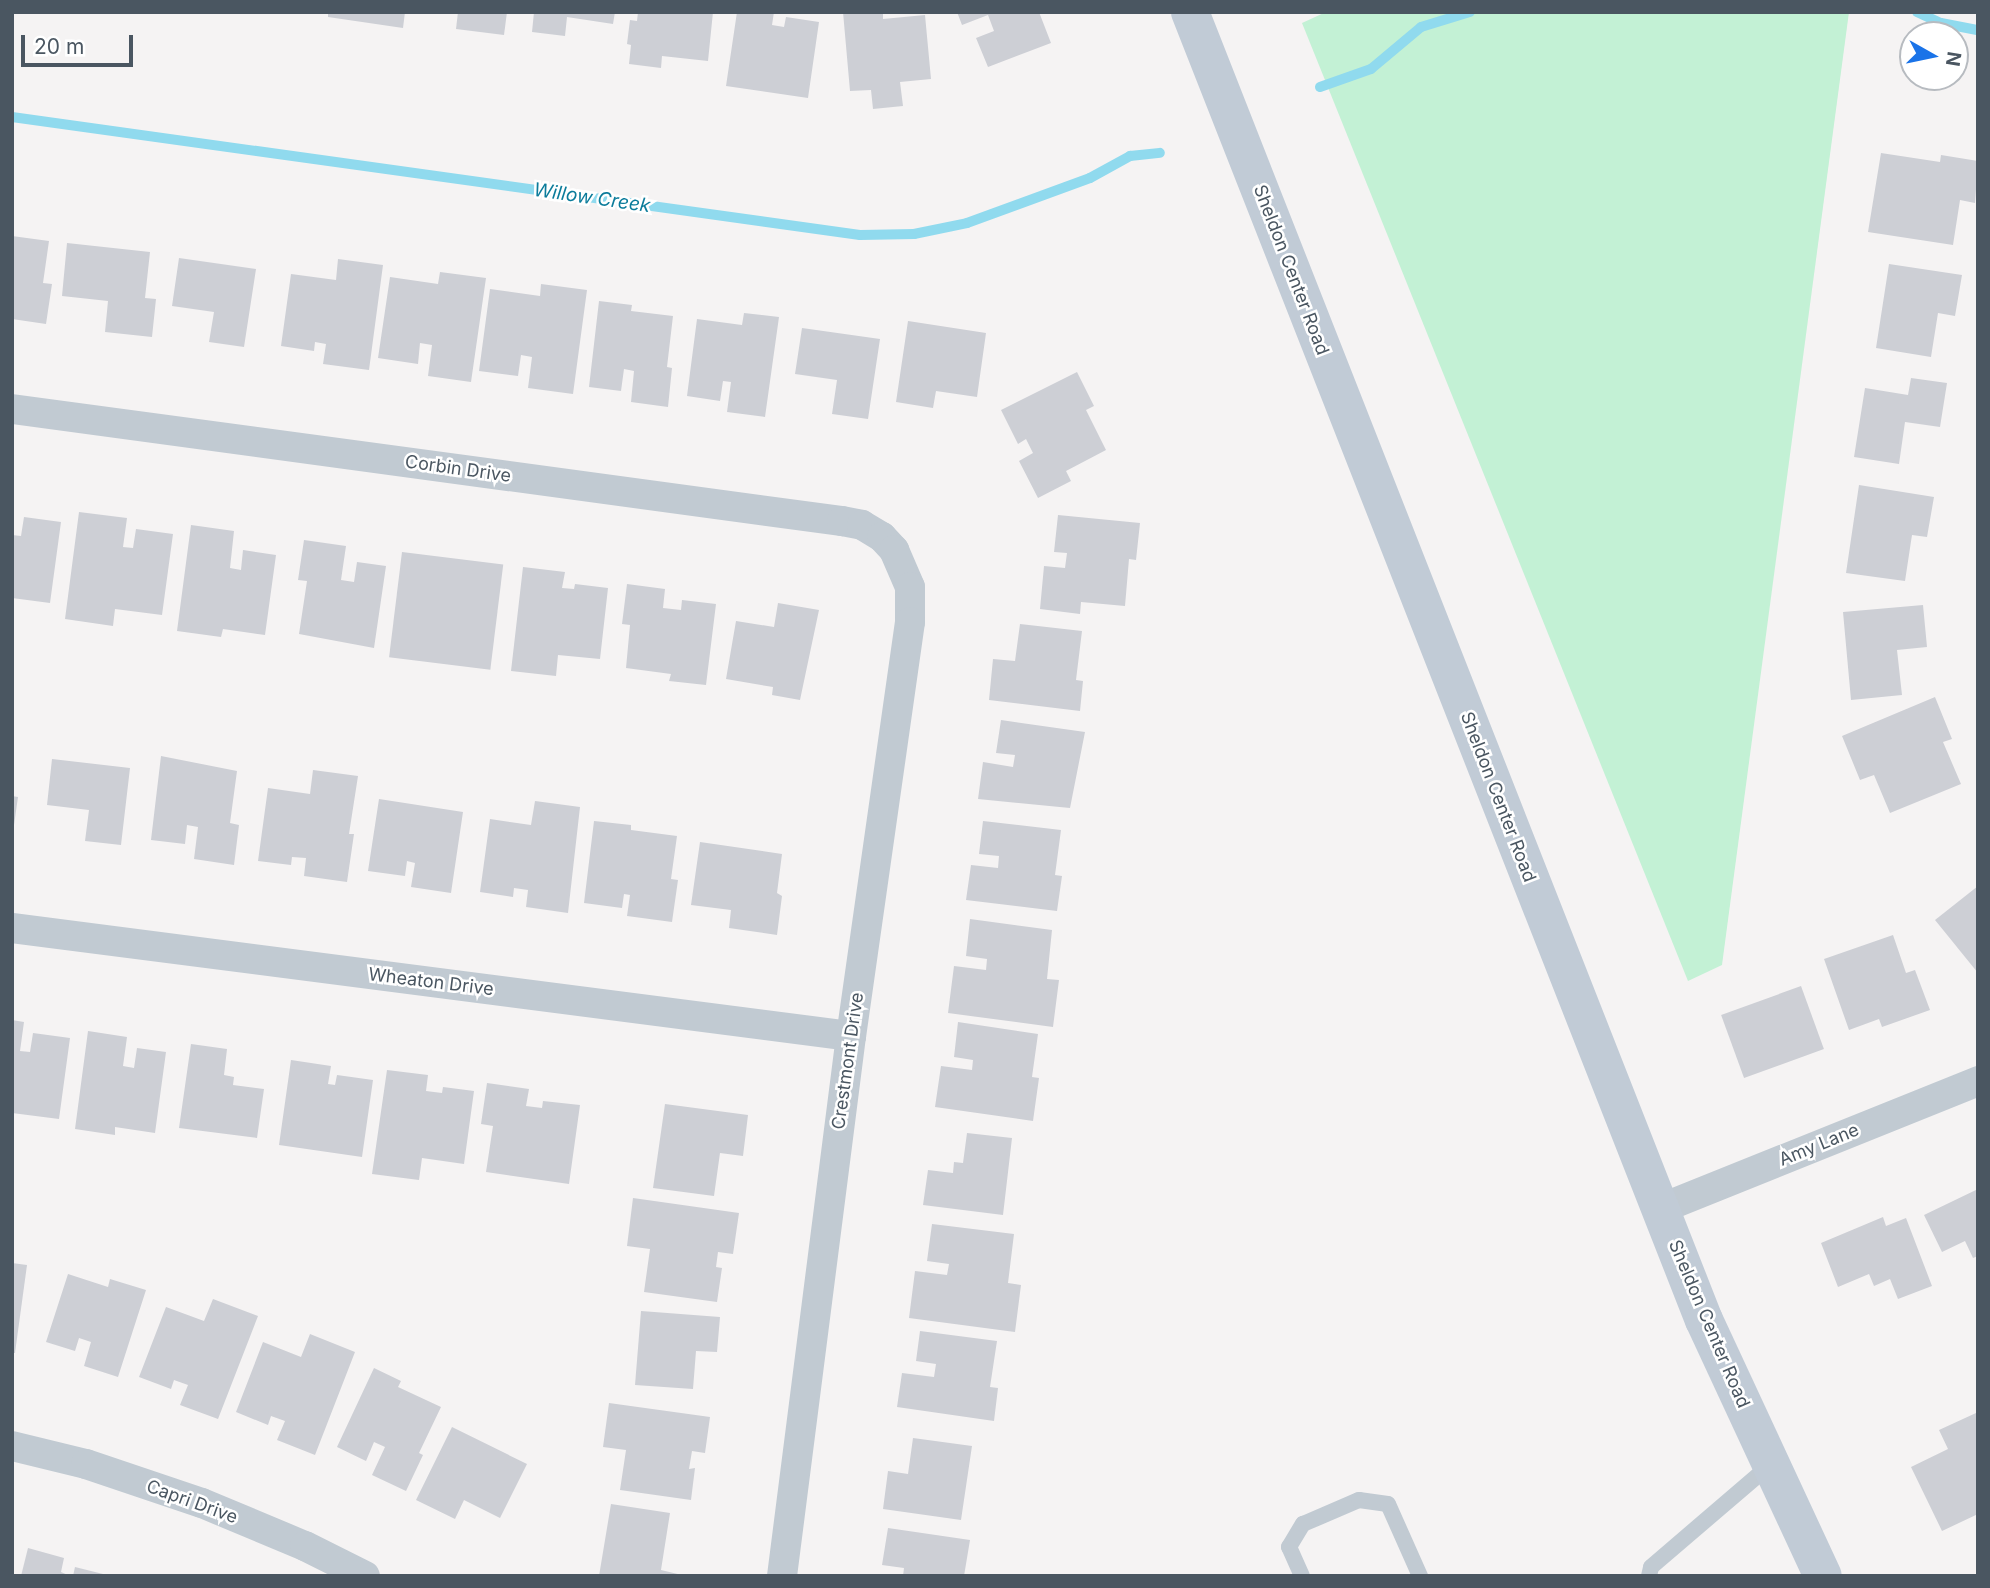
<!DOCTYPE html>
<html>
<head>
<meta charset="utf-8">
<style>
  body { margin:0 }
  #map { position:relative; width:1990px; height:1588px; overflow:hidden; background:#f5f3f3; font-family:Inter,sans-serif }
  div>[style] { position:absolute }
  .green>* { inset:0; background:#c3f1d5 }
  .stream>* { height:10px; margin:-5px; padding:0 5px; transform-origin:5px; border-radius:5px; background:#90daee }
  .building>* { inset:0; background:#cdcfd5; transform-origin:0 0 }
  .lane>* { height:16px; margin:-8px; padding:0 8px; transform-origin:8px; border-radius:8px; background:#c1cad2 }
  .street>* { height:30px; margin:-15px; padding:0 15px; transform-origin:15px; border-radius:15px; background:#c1cad2 }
  .secondary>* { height:38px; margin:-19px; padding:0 19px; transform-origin:19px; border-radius:19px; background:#c1cbd6 }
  span { translate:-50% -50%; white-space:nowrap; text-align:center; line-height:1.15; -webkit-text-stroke:5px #fff; paint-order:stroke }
  .street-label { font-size:18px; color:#4a5661 }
  .water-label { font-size:19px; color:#0c7c9b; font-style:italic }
  .frame { position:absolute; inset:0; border:14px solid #4a5661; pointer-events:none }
  .north { position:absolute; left:1899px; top:21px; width:70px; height:70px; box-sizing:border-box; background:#fff; border:2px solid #b7bbc0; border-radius:50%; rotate:99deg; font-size:19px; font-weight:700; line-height:28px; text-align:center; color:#4a5661 }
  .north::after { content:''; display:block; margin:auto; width:24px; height:32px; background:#1a73e8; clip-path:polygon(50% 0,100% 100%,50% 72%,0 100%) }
  .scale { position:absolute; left:21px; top:35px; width:112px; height:32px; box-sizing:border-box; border:4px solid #4a5661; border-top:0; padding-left:9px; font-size:21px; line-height:24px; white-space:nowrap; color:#4a5661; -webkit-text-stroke:5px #fff; paint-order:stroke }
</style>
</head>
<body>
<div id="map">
  <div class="green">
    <i style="clip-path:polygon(1326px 12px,1849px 12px,1722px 965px,1688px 981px,1302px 23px)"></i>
  </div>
  <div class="stream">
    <i style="left:1917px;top:12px;width:26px;rotate:25deg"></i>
    <i style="left:1941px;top:23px;width:38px;rotate:11deg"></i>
    <i style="left:1320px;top:87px;width:54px;rotate:-19.4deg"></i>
    <i style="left:1371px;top:69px;width:65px;rotate:-40deg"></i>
    <i style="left:1421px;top:27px;width:51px;rotate:-17deg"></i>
    <i style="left:12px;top:117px;width:856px;rotate:7.92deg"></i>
    <i style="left:860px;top:235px;width:54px;rotate:-1.1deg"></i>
    <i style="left:914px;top:234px;width:54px;rotate:-11.7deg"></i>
    <i style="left:967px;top:223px;width:131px;rotate:-20.1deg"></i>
    <i style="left:1090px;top:178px;width:46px;rotate:-28.8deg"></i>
    <i style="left:1130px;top:156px;width:30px;rotate:-6deg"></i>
  </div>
  <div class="building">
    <i style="clip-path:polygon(328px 12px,405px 12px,403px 28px,328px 17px)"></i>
    <i style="clip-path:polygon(458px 12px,507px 12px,504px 35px,456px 29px)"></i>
    <i style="clip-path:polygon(534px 12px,615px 12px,613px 24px,567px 17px,565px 36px,532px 32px)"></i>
    <i style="clip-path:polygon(638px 12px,713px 12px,708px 61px,662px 56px,661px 68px,629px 64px,631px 45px,627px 44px,630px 20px,637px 21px)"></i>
    <i style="clip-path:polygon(737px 12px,774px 12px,772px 25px,784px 27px,786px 17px,819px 22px,808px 98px,726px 86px)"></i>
    <i style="clip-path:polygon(843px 12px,883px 12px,883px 19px,925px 15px,931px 79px,900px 82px,903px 106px,873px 109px,871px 90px,850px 91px)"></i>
    <i style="clip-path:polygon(957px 12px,1039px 12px,1051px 43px,988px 67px,976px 38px,994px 31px,988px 15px,962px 25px)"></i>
    <i style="clip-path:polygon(1881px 153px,1940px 162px,1941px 155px,1978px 161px,1975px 203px,1960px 200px,1953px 245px,1868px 232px)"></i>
    <i style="clip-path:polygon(12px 236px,49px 241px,43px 283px,52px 284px,46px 324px,12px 319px)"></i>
    <i style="clip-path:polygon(67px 243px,150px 252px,145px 298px,156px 299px,152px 337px,105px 332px,108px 301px,62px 296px)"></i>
    <i style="clip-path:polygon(179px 258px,256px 269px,244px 347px,209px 342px,214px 312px,172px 306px)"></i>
    <i style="clip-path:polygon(338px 259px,383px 265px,369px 370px,323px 364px,326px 344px,315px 342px,314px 351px,281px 346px,291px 274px,336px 280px)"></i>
    <i style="clip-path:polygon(1889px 264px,1962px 275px,1955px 316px,1938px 313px,1931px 357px,1876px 348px)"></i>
    <i style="clip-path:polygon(440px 272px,486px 278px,471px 382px,428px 376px,432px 345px,420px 343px,418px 364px,378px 358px,390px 277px,438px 284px)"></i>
    <i style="clip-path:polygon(541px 284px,587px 290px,573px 394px,528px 388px,532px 357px,521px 355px,518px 376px,479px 371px,490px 289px,540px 296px)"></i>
    <i style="clip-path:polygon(599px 301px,632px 305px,631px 311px,673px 316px,667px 367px,672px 368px,668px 407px,631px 402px,634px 371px,624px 369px,621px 391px,589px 387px)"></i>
    <i style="clip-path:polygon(744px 313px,779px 317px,765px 417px,727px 412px,731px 382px,723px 381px,720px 401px,687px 396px,697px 319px,742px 325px)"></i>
    <i style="clip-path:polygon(908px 321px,986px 333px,977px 397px,936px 391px,933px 408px,896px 402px)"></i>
    <i style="clip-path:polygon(802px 328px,880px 339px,868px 419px,832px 414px,837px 380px,795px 374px)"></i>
    <i style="clip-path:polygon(1077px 372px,1094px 406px,1086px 410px,1106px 450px,1066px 471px,1071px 481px,1038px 498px,1019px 461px,1033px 453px,1026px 439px,1018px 444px,1001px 410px)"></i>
    <i style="clip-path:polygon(1911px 378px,1947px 383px,1940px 427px,1905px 422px,1899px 464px,1854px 457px,1865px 388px,1908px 395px)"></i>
    <i style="clip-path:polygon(1859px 485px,1934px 497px,1927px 537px,1912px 535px,1905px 581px,1846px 573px)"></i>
    <i style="clip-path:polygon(79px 512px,127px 518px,123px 547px,133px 548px,136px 529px,173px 534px,162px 615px,115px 609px,113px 626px,65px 619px)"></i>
    <i style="clip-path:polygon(1058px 515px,1140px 523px,1136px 560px,1129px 559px,1125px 606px,1081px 602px,1080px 614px,1040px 609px,1044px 566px,1065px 568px,1067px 553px,1054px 552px)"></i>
    <i style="clip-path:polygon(24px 517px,61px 522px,50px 603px,12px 598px,12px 535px,21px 536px)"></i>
    <i style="clip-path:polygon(191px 525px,234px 531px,230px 568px,241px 570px,243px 550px,276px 555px,265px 635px,223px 629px,221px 637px,177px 631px)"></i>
    <i style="clip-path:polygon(304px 540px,346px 546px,341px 580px,354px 582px,357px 562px,386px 566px,374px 648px,299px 634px,307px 581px,298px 580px)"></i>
    <i style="left:402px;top:552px;width:102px;height:106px;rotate:7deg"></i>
    <i style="clip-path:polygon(523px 567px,565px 572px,562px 588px,574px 589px,575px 584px,608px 588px,600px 659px,558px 655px,556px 676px,511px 671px)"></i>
    <i style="clip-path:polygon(627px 584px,665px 589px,663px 608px,681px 610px,682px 600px,716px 604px,706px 685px,669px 681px,671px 674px,626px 668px,630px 625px,622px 624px)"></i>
    <i style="clip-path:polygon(778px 603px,819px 610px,800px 700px,772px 695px,773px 687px,726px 679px,736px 621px,774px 627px)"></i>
    <i style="clip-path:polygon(1923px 605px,1927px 647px,1897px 650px,1902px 695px,1851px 700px,1843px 612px)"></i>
    <i style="clip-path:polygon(1020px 624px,1082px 631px,1076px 680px,1083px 681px,1080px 711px,989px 700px,993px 659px,1015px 661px)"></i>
    <i style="clip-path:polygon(1935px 697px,1952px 739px,1943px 742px,1961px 784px,1890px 813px,1874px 775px,1860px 780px,1842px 736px)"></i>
    <i style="clip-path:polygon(1001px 720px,1085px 732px,1070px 808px,978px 799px,983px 762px,1013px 767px,1015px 755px,996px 753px)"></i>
    <i style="clip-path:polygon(161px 756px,237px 771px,230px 823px,239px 825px,234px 865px,194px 859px,198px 827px,187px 825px,185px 844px,151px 840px)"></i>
    <i style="clip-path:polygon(52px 759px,130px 768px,121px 845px,85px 841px,89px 810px,47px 805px)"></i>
    <i style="clip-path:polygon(313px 770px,358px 776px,349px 834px,354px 834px,347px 882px,304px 876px,306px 858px,292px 857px,291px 865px,258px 861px,268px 788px,310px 794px)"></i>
    <i style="clip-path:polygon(12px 796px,18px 797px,14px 825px,12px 825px)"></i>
    <i style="clip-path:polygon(379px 799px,463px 812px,451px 893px,411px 887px,415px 863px,407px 861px,405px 876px,368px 871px)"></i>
    <i style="clip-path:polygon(535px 801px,580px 807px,568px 913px,526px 907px,528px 890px,514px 888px,513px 897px,480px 892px,490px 819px,531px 825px)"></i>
    <i style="clip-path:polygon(594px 821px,631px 825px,631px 830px,677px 836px,671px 879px,678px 880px,672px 922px,627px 916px,630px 895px,624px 894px,622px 908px,584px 903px)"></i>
    <i style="clip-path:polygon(983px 821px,1061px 830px,1055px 875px,1062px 876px,1057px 911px,966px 900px,971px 865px,998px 868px,999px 856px,979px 854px)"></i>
    <i style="clip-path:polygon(700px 842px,782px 854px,777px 893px,782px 896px,777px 935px,729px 928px,731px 910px,691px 905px)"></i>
    <i style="clip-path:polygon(1978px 886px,1978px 973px,1935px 920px)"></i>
    <i style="clip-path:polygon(970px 919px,1052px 930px,1047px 979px,1059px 980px,1053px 1027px,948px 1013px,954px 966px,986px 970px,987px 959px,966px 956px)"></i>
    <i style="clip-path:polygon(1893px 935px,1906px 973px,1915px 970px,1930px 1010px,1882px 1027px,1879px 1019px,1849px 1030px,1824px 959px)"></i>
    <i style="left:1801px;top:986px;width:67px;height:85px;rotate:70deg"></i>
    <i style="clip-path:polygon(12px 1020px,24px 1022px,20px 1051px,30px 1052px,33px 1033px,70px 1038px,59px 1119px,12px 1113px)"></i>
    <i style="clip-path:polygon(958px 1022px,1038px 1034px,1032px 1077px,1039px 1078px,1033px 1121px,935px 1107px,941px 1066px,972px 1070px,973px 1060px,954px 1057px)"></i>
    <i style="clip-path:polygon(88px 1031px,127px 1037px,123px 1066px,134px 1068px,137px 1048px,166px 1052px,155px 1133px,115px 1127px,115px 1135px,75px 1129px)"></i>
    <i style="clip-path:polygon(191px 1044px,227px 1049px,224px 1075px,234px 1077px,233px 1085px,264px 1089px,257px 1138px,179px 1128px)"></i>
    <i style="clip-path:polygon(291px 1060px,331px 1066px,328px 1084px,335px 1085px,337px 1075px,373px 1080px,362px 1157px,279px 1145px)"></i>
    <i style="clip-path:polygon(387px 1070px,428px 1075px,426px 1091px,442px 1093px,443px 1087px,474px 1091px,464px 1164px,422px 1158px,419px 1180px,372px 1174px)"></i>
    <i style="clip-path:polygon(487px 1083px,529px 1089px,526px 1106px,542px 1108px,543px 1101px,580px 1105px,569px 1184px,486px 1172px,493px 1126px,481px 1124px)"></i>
    <i style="clip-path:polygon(665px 1104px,748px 1115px,743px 1156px,720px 1153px,714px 1196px,653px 1188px)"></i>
    <i style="clip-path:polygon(967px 1133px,1012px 1138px,1003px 1215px,923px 1205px,928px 1170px,953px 1173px,954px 1162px,963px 1163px)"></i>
    <i style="clip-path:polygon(1978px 1189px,1978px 1256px,1973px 1258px,1965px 1241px,1942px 1252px,1924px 1215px)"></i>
    <i style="clip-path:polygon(633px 1198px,739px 1213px,733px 1254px,718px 1252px,716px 1267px,722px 1268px,717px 1302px,644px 1292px,650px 1249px,627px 1246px)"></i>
    <i style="clip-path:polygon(1883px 1217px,1886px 1226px,1906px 1218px,1932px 1286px,1898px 1299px,1890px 1279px,1874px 1286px,1869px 1274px,1838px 1287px,1821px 1243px)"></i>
    <i style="clip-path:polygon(932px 1224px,1014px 1234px,1008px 1283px,1021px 1285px,1015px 1332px,909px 1318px,915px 1271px,947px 1275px,949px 1264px,927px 1261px)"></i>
    <i style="clip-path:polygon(12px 1263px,27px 1265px,15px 1353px,12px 1353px)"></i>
    <i style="clip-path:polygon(68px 1274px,108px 1287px,110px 1279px,146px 1290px,118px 1377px,84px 1366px,91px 1342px,79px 1338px,75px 1351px,46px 1342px)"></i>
    <i style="clip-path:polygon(213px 1299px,258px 1316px,218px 1419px,180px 1405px,188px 1385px,174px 1380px,171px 1389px,139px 1377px,166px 1307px,204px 1321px)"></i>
    <i style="clip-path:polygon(641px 1311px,720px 1317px,717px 1352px,696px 1351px,693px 1389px,635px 1385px)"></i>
    <i style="clip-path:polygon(920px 1331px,997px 1341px,990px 1387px,998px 1388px,994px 1421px,897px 1407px,902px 1373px,934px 1377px,936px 1364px,916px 1361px)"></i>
    <i style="clip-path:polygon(310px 1334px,355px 1352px,315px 1455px,277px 1440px,285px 1421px,271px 1416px,268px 1425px,236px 1412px,263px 1342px,301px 1357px)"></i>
    <i style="clip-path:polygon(374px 1368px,401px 1381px,398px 1387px,441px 1407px,419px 1453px,423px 1455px,406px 1491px,372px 1475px,385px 1447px,374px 1442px,366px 1461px,337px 1447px)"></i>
    <i style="clip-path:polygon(609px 1403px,710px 1417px,705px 1453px,692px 1451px,689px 1469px,695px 1468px,691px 1500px,620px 1490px,626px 1450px,603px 1447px)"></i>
    <i style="clip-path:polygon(1976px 1413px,1978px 1514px,1942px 1531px,1911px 1467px,1948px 1449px,1939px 1430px)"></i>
    <i style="clip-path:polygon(452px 1427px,527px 1464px,500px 1518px,464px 1500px,455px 1519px,416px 1500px)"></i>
    <i style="clip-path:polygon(913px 1438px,972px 1446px,961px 1520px,883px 1509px,888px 1471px,908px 1474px)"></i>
    <i style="clip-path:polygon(611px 1504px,670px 1513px,661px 1570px,686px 1576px,599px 1576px)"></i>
    <i style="clip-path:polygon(888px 1528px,970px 1540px,964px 1576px,903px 1576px,904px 1568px,882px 1565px)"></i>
    <i style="clip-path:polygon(28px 1548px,64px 1558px,61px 1572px,70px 1576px,21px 1576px)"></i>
    <i style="clip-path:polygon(75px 1567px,107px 1575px,107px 1576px,73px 1576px)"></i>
  </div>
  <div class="lane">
    <i style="left:1302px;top:1576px;width:32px;rotate:-114deg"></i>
    <i style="left:1289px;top:1547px;width:27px;rotate:-59deg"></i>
    <i style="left:1303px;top:1524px;width:61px;rotate:-23.2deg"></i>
    <i style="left:1359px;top:1500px;width:29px;rotate:8deg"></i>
    <i style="left:1388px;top:1504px;width:79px;rotate:66deg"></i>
    <i style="left:1649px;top:1576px;width:9px;rotate:-77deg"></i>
    <i style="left:1651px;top:1567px;width:157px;rotate:-40.6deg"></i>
  </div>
  <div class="street">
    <i style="left:12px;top:409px;width:838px;rotate:7.69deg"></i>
    <i style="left:842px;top:521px;width:20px;rotate:11deg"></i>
    <i style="left:862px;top:525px;width:23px;rotate:31deg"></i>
    <i style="left:882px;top:537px;width:18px;rotate:47deg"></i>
    <i style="left:894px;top:550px;width:40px;rotate:66.6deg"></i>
    <i style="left:910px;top:587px;width:35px;rotate:90deg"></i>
    <i style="left:910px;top:622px;width:418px;rotate:98.1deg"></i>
    <i style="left:851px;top:1036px;width:544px;rotate:97.28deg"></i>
    <i style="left:12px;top:928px;width:846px;rotate:7.34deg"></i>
    <i style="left:1660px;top:1209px;width:343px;rotate:-21.9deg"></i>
    <i style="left:12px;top:1446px;width:76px;rotate:13.7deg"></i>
    <i style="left:86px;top:1464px;width:122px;rotate:18.6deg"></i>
    <i style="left:202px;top:1503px;width:112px;rotate:22.7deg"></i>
    <i style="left:305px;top:1546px;width:67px;rotate:26.6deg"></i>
  </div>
  <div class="secondary">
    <i style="left:1190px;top:12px;width:1405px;rotate:68.55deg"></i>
    <i style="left:1704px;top:1320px;width:282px;rotate:65.1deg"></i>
  </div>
  <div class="street-label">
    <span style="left:1291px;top:270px;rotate:69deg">Sheldon Center Road</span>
    <span style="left:458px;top:469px;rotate:8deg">Corbin Drive</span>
    <span style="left:1498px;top:797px;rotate:69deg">Sheldon Center Road</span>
    <span style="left:431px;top:982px;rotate:7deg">Wheaton Drive</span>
    <span style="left:848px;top:1061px;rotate:-82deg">Crestmont Drive</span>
    <span style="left:1819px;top:1145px;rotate:-22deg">Amy Lane</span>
    <span style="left:1709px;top:1324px;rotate:67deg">Sheldon Center Road</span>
    <span style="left:192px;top:1502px;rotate:20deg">Capri Drive</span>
  </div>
  <div class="water-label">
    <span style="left:592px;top:198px;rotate:8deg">Willow Creek</span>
  </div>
  <div class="frame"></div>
  <div class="north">N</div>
  <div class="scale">20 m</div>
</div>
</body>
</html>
